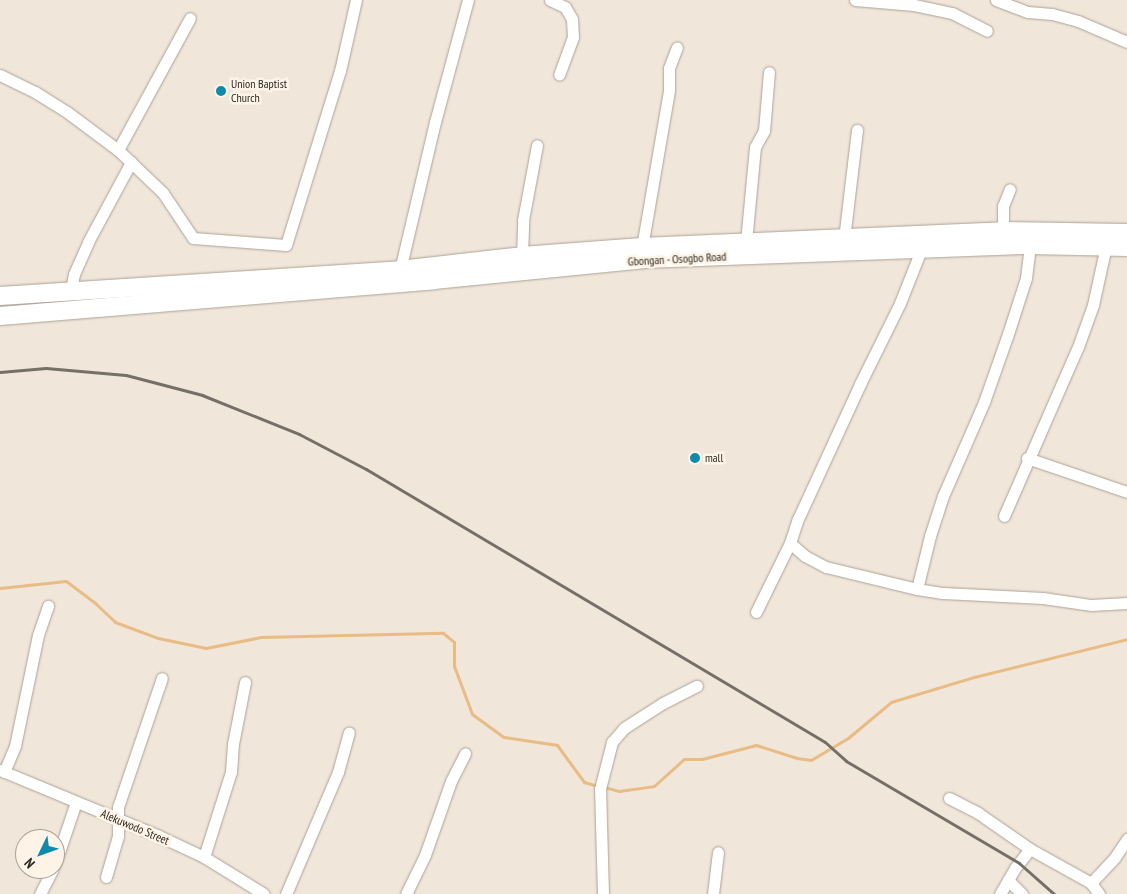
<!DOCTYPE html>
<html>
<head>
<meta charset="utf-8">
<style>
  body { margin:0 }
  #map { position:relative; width:1127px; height:894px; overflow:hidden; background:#f0e6d9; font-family:"PT Sans Narrow",sans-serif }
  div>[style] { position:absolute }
  .stream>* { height:3px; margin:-1.5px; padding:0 1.5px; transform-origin:1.5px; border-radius:1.5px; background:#e8bc83 }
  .roads { filter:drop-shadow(0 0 1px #aca296) drop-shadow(0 0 1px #aca296) }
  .street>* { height:11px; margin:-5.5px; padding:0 5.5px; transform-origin:5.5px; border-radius:5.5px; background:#fff }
  .primary>* { height:18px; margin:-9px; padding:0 9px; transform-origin:9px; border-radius:9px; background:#fff }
  .rail>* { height:3px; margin:-1.5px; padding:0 1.5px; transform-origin:1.5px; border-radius:1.5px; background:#756f67 }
  .dots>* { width:14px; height:14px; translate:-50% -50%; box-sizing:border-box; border:2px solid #fdf3e6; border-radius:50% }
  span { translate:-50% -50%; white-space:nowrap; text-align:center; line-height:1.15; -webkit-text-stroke:5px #fdf3e6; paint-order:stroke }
  .poi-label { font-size:12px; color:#2c2924 }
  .left { translate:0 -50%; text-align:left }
  .street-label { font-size:12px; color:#2c2924 }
  .north { position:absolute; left:15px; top:829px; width:50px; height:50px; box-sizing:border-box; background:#fdf3e6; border:1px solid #a9a298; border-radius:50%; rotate:228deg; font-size:14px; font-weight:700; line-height:20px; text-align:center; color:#2c2924 }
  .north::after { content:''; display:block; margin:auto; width:18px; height:22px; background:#0d8aac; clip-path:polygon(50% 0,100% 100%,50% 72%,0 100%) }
</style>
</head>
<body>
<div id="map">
  <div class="stream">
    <i style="left:0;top:588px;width:66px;rotate:-6.1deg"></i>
    <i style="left:66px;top:581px;width:38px;rotate:37deg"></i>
    <i style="left:96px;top:604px;width:26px;rotate:43deg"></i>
    <i style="left:115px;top:622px;width:46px;rotate:20.4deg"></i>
    <i style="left:158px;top:638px;width:49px;rotate:11.8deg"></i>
    <i style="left:206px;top:648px;width:56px;rotate:-11.3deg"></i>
    <i style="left:261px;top:637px;width:182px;rotate:-1.3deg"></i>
    <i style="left:443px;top:633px;width:14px;rotate:39deg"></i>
    <i style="left:454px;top:642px;width:24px;rotate:90deg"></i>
    <i style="left:454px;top:666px;width:51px;rotate:69.4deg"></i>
    <i style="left:472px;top:714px;width:39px;rotate:36deg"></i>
    <i style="left:504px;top:737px;width:54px;rotate:8.6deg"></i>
    <i style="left:557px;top:745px;width:46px;rotate:53.9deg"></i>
    <i style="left:584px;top:782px;width:15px;rotate:16deg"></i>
    <i style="left:604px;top:787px;width:16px;rotate:15deg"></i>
    <i style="left:619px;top:791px;width:35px;rotate:-8deg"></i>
    <i style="left:654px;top:786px;width:40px;rotate:-42deg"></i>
    <i style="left:684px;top:759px;width:18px"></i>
    <i style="left:702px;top:759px;width:56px;rotate:-14.5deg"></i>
    <i style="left:756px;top:745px;width:43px;rotate:17.6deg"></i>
    <i style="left:797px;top:758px;width:14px;rotate:8deg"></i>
    <i style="left:811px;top:760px;width:43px;rotate:-30.7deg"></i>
    <i style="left:848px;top:738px;width:56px;rotate:-39.9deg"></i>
    <i style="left:891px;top:702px;width:87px;rotate:-16.8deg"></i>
    <i style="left:974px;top:677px;width:158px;rotate:-13.9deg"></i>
  </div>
  <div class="roads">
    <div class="street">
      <i style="left:550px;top:0;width:17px;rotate:25deg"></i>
      <i style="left:565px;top:7px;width:14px;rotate:60deg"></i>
      <i style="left:572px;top:19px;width:18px;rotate:87deg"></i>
      <i style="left:573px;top:37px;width:40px;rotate:110.2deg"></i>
      <i style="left:855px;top:0;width:59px;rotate:4.8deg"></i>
      <i style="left:914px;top:5px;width:39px;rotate:12deg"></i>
      <i style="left:952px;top:13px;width:39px;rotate:27deg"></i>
      <i style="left:996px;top:0;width:34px;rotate:21deg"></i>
      <i style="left:1028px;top:12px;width:24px;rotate:5deg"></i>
      <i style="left:1052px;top:14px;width:27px;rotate:15deg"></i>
      <i style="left:1078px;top:21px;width:53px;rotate:23.2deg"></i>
      <i style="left:0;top:75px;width:39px;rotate:26deg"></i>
      <i style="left:35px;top:92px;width:38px;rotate:32deg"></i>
      <i style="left:67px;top:112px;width:64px;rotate:36.7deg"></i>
      <i style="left:118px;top:150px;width:62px;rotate:43.7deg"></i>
      <i style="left:163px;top:193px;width:54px;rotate:56.3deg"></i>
      <i style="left:193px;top:238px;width:93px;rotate:4.3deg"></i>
      <i style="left:286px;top:245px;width:182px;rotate:-72.8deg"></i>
      <i style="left:340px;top:71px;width:73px;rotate:-77.3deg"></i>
      <i style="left:118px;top:150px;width:150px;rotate:-61.4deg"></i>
      <i style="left:1003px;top:231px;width:25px;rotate:-90deg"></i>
      <i style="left:1003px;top:206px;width:18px;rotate:-68deg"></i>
      <i style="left:844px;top:239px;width:110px;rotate:-83.2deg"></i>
      <i style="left:746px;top:242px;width:95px;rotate:-84.6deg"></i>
      <i style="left:755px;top:147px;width:18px;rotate:-61deg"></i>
      <i style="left:764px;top:131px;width:59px;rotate:-85.2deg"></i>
      <i style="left:642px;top:247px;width:159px;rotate:-80.2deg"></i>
      <i style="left:669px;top:90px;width:22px;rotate:-90deg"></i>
      <i style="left:669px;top:68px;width:22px;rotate:-69deg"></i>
      <i style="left:522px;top:256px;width:36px;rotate:-88deg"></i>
      <i style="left:523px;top:220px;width:76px;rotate:-79.4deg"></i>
      <i style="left:400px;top:270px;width:152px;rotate:-76.7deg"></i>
      <i style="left:435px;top:122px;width:126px;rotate:-74.9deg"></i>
      <i style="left:72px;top:285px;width:11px;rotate:-80deg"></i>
      <i style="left:74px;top:274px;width:35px;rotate:-66deg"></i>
      <i style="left:88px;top:242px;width:91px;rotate:-61.7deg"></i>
      <i style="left:1027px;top:458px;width:106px;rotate:18.8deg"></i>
      <i style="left:1004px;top:516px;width:184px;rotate:-66.4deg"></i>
      <i style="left:1078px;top:347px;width:45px;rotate:-70.3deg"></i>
      <i style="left:1093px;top:305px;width:60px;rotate:-77.6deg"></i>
      <i style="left:790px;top:543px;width:20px;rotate:41deg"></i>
      <i style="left:805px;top:556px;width:24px;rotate:28deg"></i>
      <i style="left:826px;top:567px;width:94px;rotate:13.6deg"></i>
      <i style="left:917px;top:589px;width:26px;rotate:9deg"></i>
      <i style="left:943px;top:593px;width:100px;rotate:2.9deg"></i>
      <i style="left:1043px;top:598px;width:49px;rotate:8.3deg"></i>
      <i style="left:1091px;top:605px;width:36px;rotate:-3deg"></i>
      <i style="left:917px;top:589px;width:55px;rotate:-76.2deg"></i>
      <i style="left:930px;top:536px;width:42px;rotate:-72deg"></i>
      <i style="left:943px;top:496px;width:103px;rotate:-66.4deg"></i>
      <i style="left:984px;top:402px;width:72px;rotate:-70.6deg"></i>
      <i style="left:1008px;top:334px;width:59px;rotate:-72.2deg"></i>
      <i style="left:1026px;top:278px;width:33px;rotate:-83deg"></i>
      <i style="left:756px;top:612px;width:77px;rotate:-63.8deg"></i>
      <i style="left:790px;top:543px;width:25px;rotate:-72deg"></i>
      <i style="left:798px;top:519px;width:149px;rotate:-65.3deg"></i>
      <i style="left:860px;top:384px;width:90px;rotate:-63.7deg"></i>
      <i style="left:900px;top:303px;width:57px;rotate:-68.4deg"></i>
      <i style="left:0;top:770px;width:172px;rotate:22.5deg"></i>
      <i style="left:159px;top:836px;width:50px;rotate:25deg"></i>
      <i style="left:204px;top:857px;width:70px;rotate:31.7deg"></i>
      <i style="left:4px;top:772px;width:28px;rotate:-67deg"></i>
      <i style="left:15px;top:746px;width:113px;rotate:-78.3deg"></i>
      <i style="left:38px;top:635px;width:31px;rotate:-71deg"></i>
      <i style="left:949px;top:798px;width:33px;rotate:27deg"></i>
      <i style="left:978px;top:813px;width:63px;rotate:34.7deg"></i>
      <i style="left:1030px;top:849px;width:70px;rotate:29.1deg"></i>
      <i style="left:1091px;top:883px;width:14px;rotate:54deg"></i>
      <i style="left:204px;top:857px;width:89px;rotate:-72.4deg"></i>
      <i style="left:231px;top:772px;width:28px;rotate:-86deg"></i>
      <i style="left:233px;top:744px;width:63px;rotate:-79deg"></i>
      <i style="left:55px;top:864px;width:65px;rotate:-71.3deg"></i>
      <i style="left:106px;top:877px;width:43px;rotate:-73.7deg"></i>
      <i style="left:118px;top:836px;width:29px;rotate:-90deg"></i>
      <i style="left:118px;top:807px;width:136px;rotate:-71.2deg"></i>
      <i style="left:1008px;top:880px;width:20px;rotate:45deg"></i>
      <i style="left:1091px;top:883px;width:35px;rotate:-47deg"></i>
      <i style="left:1115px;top:857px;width:22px;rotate:-56deg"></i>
      <i style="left:40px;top:894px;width:28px;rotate:-63deg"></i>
      <i style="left:286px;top:894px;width:133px;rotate:-66.9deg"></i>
      <i style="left:338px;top:772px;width:41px;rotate:-74.6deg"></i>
      <i style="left:406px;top:894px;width:43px;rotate:-64deg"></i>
      <i style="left:425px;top:855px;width:78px;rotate:-70.6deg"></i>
      <i style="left:451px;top:781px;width:31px;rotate:-63deg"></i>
      <i style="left:603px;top:894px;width:105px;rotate:-91.6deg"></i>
      <i style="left:600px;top:789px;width:49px;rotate:-75.7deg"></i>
      <i style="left:612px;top:742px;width:18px;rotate:-49deg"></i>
      <i style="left:624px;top:728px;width:46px;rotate:-32.7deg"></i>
      <i style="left:663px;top:703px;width:38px;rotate:-27deg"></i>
      <i style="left:713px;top:894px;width:42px;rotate:-83.2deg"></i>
      <i style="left:1000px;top:894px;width:30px;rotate:-60deg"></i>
      <i style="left:1015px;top:868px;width:24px;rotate:-52deg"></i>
    </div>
    <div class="primary">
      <i style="left:0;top:296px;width:401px;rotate:-3.7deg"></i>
      <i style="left:400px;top:270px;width:123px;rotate:-6.5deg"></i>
      <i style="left:522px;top:256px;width:120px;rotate:-4.3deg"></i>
      <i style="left:642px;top:247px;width:361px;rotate:-2.5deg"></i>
      <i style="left:1003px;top:231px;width:124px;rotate:0.9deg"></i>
      <i style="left:0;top:316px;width:436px;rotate:-4.7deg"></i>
      <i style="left:435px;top:280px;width:210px;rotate:-5.7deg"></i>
      <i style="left:644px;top:259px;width:386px;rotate:-2.1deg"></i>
      <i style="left:1030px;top:245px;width:97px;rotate:1.2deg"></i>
    </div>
  </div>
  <div class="rail">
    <i style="left:0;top:372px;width:46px;rotate:-5deg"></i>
    <i style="left:46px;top:368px;width:80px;rotate:5deg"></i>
    <i style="left:126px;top:375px;width:79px;rotate:14.7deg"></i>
    <i style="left:202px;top:395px;width:105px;rotate:21.9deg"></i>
    <i style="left:299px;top:434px;width:76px;rotate:27.6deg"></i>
    <i style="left:366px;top:469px;width:534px;rotate:30.74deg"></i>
    <i style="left:825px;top:742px;width:28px;rotate:42deg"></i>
    <i style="left:846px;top:761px;width:201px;rotate:30.5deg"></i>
    <i style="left:1019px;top:863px;width:47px;rotate:41.5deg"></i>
  </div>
  <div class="dots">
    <i style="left:221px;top:91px;background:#0d8aac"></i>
    <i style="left:695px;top:458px;background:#0d8aac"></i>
  </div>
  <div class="poi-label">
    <span class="left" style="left:231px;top:91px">Union Baptist<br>Church</span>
    <span class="left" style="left:705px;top:458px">mall</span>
  </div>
  <div class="street-label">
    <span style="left:677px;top:259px;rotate:-3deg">Gbongan - Osogbo Road</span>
    <span style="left:135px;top:827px;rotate:23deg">Alekuwodo Street</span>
  </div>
  <div class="north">N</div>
</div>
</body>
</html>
